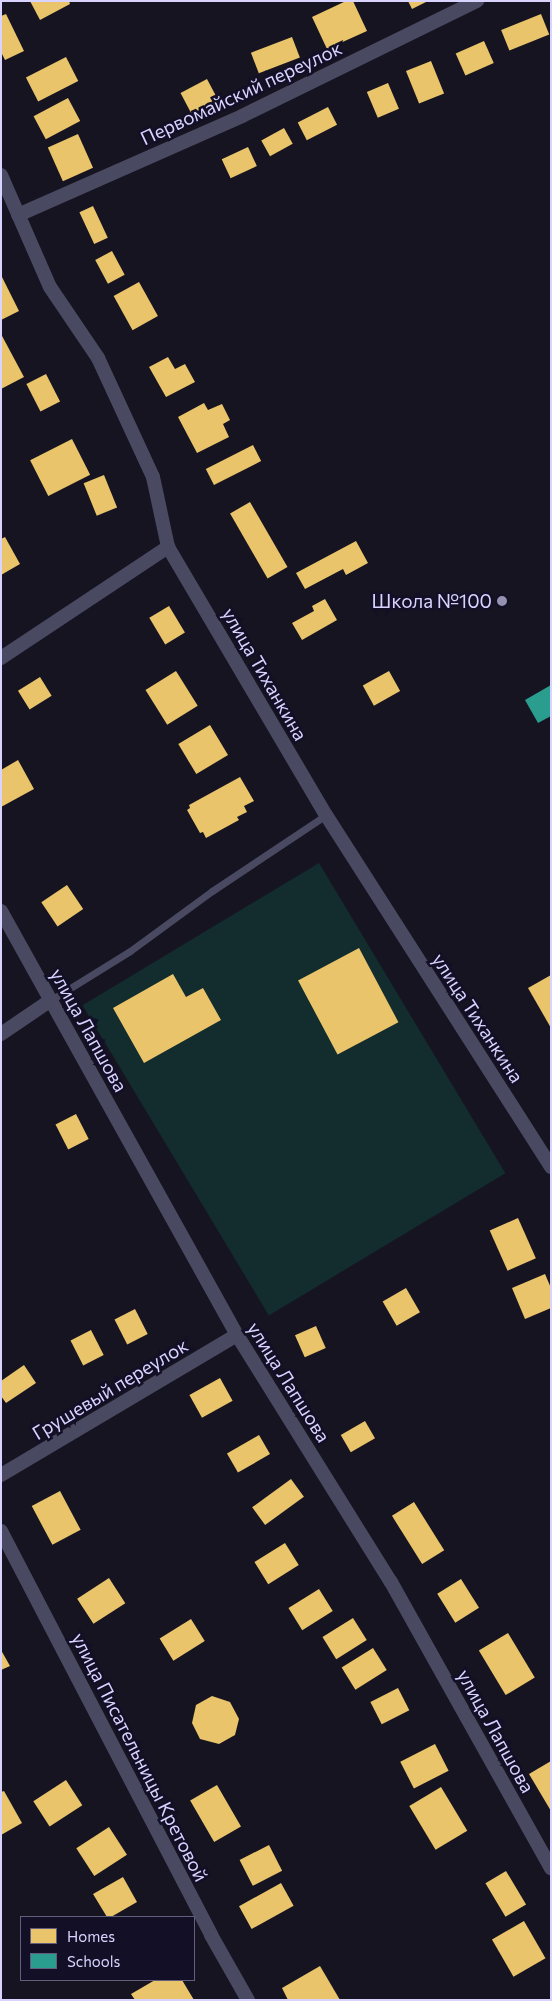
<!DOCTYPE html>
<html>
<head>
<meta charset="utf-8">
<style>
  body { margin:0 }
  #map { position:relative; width:552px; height:2001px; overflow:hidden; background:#161421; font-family:Commissioner,sans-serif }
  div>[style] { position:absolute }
  .green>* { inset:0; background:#132c2d; transform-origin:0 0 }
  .homes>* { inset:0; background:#e9c46a; transform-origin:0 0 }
  .schools>* { inset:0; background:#2a9d8f }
  .service>* { height:7px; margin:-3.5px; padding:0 3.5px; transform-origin:3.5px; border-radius:3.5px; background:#4a4962 }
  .minor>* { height:14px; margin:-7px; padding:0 7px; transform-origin:7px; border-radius:7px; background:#4a4962 }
  .dots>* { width:14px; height:14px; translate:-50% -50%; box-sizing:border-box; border:2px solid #130f26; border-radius:50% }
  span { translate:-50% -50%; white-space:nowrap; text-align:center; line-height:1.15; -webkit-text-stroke:5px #130f26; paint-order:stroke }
  .street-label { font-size:19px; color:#d9d4ff }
  .poi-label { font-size:19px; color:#d9d4ff }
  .right { translate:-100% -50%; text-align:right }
  .frame { position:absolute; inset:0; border:2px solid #d9d4ff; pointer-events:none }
  .legend { position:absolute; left:20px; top:1916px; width:175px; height:65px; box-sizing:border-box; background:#130f26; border:1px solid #625e7d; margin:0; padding:6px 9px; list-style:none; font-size:15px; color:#d9d4ff }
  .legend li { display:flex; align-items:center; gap:10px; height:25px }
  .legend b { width:25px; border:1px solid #625e7d }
</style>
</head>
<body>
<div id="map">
  <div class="green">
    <i style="left:319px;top:863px;width:362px;height:276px;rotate:59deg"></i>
  </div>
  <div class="homes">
    <i style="clip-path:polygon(30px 1px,69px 1px,70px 4px,40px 20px)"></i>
    <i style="clip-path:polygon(346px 1px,353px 1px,367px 31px,327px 49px,312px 17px)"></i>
    <i style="clip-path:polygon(408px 1px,428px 1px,412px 9px)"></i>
    <i style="clip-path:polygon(6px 14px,24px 51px,5px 60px,1px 52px,1px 16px)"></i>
    <i style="left:541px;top:14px;width:22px;height:43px;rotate:68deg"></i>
    <i style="left:292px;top:37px;width:22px;height:44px;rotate:69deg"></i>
    <i style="left:484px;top:41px;width:24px;height:31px;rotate:66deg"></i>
    <i style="left:66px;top:57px;width:27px;height:45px;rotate:63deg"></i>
    <i style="left:431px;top:61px;width:35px;height:27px;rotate:68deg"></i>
    <i style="left:207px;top:79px;width:24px;height:30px;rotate:62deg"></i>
    <i style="left:388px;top:83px;width:28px;height:23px;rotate:67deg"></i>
    <i style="left:68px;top:98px;width:26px;height:39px;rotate:62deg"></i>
    <i style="left:328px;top:107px;width:20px;height:34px;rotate:63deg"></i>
    <i style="left:284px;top:128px;width:18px;height:26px;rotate:61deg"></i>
    <i style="left:78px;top:134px;width:37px;height:33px;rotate:66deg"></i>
    <i style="left:248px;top:147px;width:21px;height:29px;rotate:65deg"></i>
    <i style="left:93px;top:206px;width:35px;height:15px;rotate:65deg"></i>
    <i style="left:112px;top:251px;width:27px;height:19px;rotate:62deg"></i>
    <i style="clip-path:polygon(1px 275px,19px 311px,1px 320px)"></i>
    <i style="left:139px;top:282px;width:39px;height:29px;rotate:61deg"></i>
    <i style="clip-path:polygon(1px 334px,24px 377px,1px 389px)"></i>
    <i style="clip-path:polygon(168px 357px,175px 369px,185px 364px,195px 382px,166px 397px,149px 367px)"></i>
    <i style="left:46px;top:374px;width:31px;height:22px;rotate:63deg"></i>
    <i style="clip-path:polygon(204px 403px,208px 410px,222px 404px,230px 420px,223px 424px,229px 437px,197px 453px,178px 417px)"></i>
    <i style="left:72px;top:439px;width:40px;height:47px;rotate:63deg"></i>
    <i style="left:253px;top:445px;width:18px;height:53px;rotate:63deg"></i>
    <i style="left:104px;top:475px;width:35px;height:22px;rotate:68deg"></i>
    <i style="left:250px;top:502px;width:75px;height:23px;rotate:60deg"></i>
    <i style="clip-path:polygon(5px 537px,20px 564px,1px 575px,1px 539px)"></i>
    <i style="clip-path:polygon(356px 541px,368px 563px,346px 575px,343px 569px,305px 589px,296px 573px)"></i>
    <i style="clip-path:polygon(325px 599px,337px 620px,302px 640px,292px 623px,314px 611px,312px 606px)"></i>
    <i style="left:169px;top:606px;width:31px;height:23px;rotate:59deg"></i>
    <i style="left:176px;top:671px;width:41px;height:36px;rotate:58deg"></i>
    <i style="left:389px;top:671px;width:23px;height:30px;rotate:61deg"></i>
    <i style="left:40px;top:677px;width:22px;height:26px;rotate:58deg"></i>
    <i style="left:210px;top:725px;width:35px;height:37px;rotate:59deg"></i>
    <i style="clip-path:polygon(18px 760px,34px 789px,1px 807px,1px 770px)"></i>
    <i style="clip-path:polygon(240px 777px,254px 801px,244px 806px,247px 812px,237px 817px,239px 820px,206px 838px,203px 832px,200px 833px,187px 810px,190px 808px,189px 805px)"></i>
    <i style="left:67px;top:885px;width:29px;height:31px;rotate:56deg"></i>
    <i style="left:359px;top:948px;width:84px;height:69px;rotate:62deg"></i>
    <i style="clip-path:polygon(173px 974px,186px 997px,203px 988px,221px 1020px,144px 1063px,113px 1008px)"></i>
    <i style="clip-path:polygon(551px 975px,551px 1028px,528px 988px)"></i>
    <i style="left:76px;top:1114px;width:28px;height:23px;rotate:63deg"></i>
    <i style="left:518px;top:1218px;width:44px;height:31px;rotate:66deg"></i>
    <i style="clip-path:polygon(545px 1274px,551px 1288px,551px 1308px,525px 1319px,512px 1288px)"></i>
    <i style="left:406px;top:1288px;width:28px;height:27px;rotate:60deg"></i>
    <i style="left:135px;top:1309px;width:28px;height:23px;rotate:63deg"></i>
    <i style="left:316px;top:1326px;width:24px;height:23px;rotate:66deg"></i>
    <i style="left:91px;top:1330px;width:28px;height:23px;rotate:63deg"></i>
    <i style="clip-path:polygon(24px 1365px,36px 1383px,6px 1403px,1px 1396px,1px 1381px)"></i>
    <i style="left:220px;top:1378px;width:26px;height:35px;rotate:61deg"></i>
    <i style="left:365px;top:1421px;width:20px;height:28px;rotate:60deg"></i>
    <i style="left:259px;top:1435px;width:22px;height:37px;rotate:60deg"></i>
    <i style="left:291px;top:1479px;width:22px;height:48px;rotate:54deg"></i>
    <i style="left:60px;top:1491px;width:44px;height:32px;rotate:62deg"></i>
    <i style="left:414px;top:1502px;width:57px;height:26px;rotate:58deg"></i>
    <i style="left:285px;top:1543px;width:26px;height:36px;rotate:58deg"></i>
    <i style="left:109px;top:1578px;width:30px;height:38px;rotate:57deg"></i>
    <i style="left:461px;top:1579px;width:34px;height:28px;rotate:58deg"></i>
    <i style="left:319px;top:1589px;width:26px;height:36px;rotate:58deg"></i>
    <i style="left:353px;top:1618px;width:26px;height:36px;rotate:58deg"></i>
    <i style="left:191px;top:1619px;width:26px;height:37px;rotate:58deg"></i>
    <i style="left:508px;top:1633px;width:52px;height:34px;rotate:59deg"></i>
    <i style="left:373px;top:1648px;width:26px;height:37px;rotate:58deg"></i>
    <i style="clip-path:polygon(1px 1650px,10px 1666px,1px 1670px)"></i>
    <i style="left:398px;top:1688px;width:25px;height:31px;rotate:63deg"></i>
    <i style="clip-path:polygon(212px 1696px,230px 1702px,239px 1719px,235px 1735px,219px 1744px,200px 1739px,192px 1723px,196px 1705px)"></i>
    <i style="left:435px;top:1744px;width:30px;height:39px;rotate:63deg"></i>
    <i style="clip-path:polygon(551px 1761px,551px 1811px,529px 1774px)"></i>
    <i style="left:66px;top:1780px;width:30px;height:39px;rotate:57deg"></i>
    <i style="left:217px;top:1785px;width:48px;height:31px;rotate:60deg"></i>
    <i style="left:441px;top:1787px;width:51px;height:37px;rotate:59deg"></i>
    <i style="clip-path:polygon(4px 1791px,22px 1823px,1px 1835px,1px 1792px)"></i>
    <i style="left:109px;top:1827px;width:33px;height:39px;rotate:57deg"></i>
    <i style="left:269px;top:1845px;width:29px;height:33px;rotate:63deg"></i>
    <i style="left:506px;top:1871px;width:39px;height:24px;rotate:59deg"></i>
    <i style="clip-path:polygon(123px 1877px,137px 1902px,111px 1917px,107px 1917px,93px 1894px)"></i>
    <i style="left:281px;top:1883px;width:26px;height:48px;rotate:61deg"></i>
    <i style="left:524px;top:1921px;width:43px;height:37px;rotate:60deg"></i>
    <i style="clip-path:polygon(320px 1966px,340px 2000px,288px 2000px,282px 1988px)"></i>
    <i style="clip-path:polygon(155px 1980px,182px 1980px,194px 2000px,135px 2000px,131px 1994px)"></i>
  </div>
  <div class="schools">
    <i style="clip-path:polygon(551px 685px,551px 716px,538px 723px,525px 700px)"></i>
  </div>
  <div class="service">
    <i style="left:51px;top:1000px;width:93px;rotate:-31.8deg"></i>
    <i style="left:130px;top:951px;width:102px;rotate:-36.2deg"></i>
    <i style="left:212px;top:891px;width:137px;rotate:-33.7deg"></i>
  </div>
  <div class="minor">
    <i style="left:1px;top:175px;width:122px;rotate:66.4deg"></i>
    <i style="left:50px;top:287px;width:86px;rotate:55.9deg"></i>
    <i style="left:98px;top:358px;width:131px;rotate:65.2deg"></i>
    <i style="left:153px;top:477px;width:72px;rotate:77.9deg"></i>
    <i style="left:168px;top:547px;width:311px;rotate:59.5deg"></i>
    <i style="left:326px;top:815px;width:418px;rotate:57.4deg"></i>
    <i style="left:18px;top:215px;width:245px;rotate:-23.8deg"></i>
    <i style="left:242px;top:116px;width:262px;rotate:-26.1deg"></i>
    <i style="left:1px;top:658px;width:201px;rotate:-33.6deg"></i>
    <i style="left:1px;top:911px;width:485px;rotate:60.9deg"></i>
    <i style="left:237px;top:1335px;width:291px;rotate:58.1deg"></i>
    <i style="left:391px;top:1582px;width:328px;rotate:60.8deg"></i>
    <i style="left:1px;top:1034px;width:60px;rotate:-34.2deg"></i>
    <i style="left:1px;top:1475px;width:274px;rotate:-30.7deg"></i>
    <i style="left:1px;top:1531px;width:455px;rotate:62.5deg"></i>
    <i style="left:211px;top:1935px;width:75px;rotate:60.4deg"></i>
  </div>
  <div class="dots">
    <i style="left:502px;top:601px;background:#9591b1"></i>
  </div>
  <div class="street-label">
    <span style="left:241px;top:93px;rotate:-25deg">Первомайский переулок</span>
    <span style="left:265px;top:674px;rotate:60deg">улица Тиханкина</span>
    <span style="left:478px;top:1018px;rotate:57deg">улица Тиханкина</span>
    <span style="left:89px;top:1030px;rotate:61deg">улица Лапшова</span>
    <span style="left:289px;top:1382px;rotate:58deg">улица Лапшова</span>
    <span style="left:110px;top:1389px;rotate:-31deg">Грушевый переулок</span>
    <span style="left:496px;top:1731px;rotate:61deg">улица Лапшова</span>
    <span style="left:140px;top:1757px;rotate:63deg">улица Писательницы Кретовой</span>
  </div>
  <div class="poi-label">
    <span class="right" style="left:492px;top:601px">Школа №100</span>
  </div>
  <div class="frame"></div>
  <ul class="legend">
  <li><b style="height:14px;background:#e9c46a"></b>Homes</li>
  <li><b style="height:14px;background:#2a9d8f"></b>Schools</li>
  </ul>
</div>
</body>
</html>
